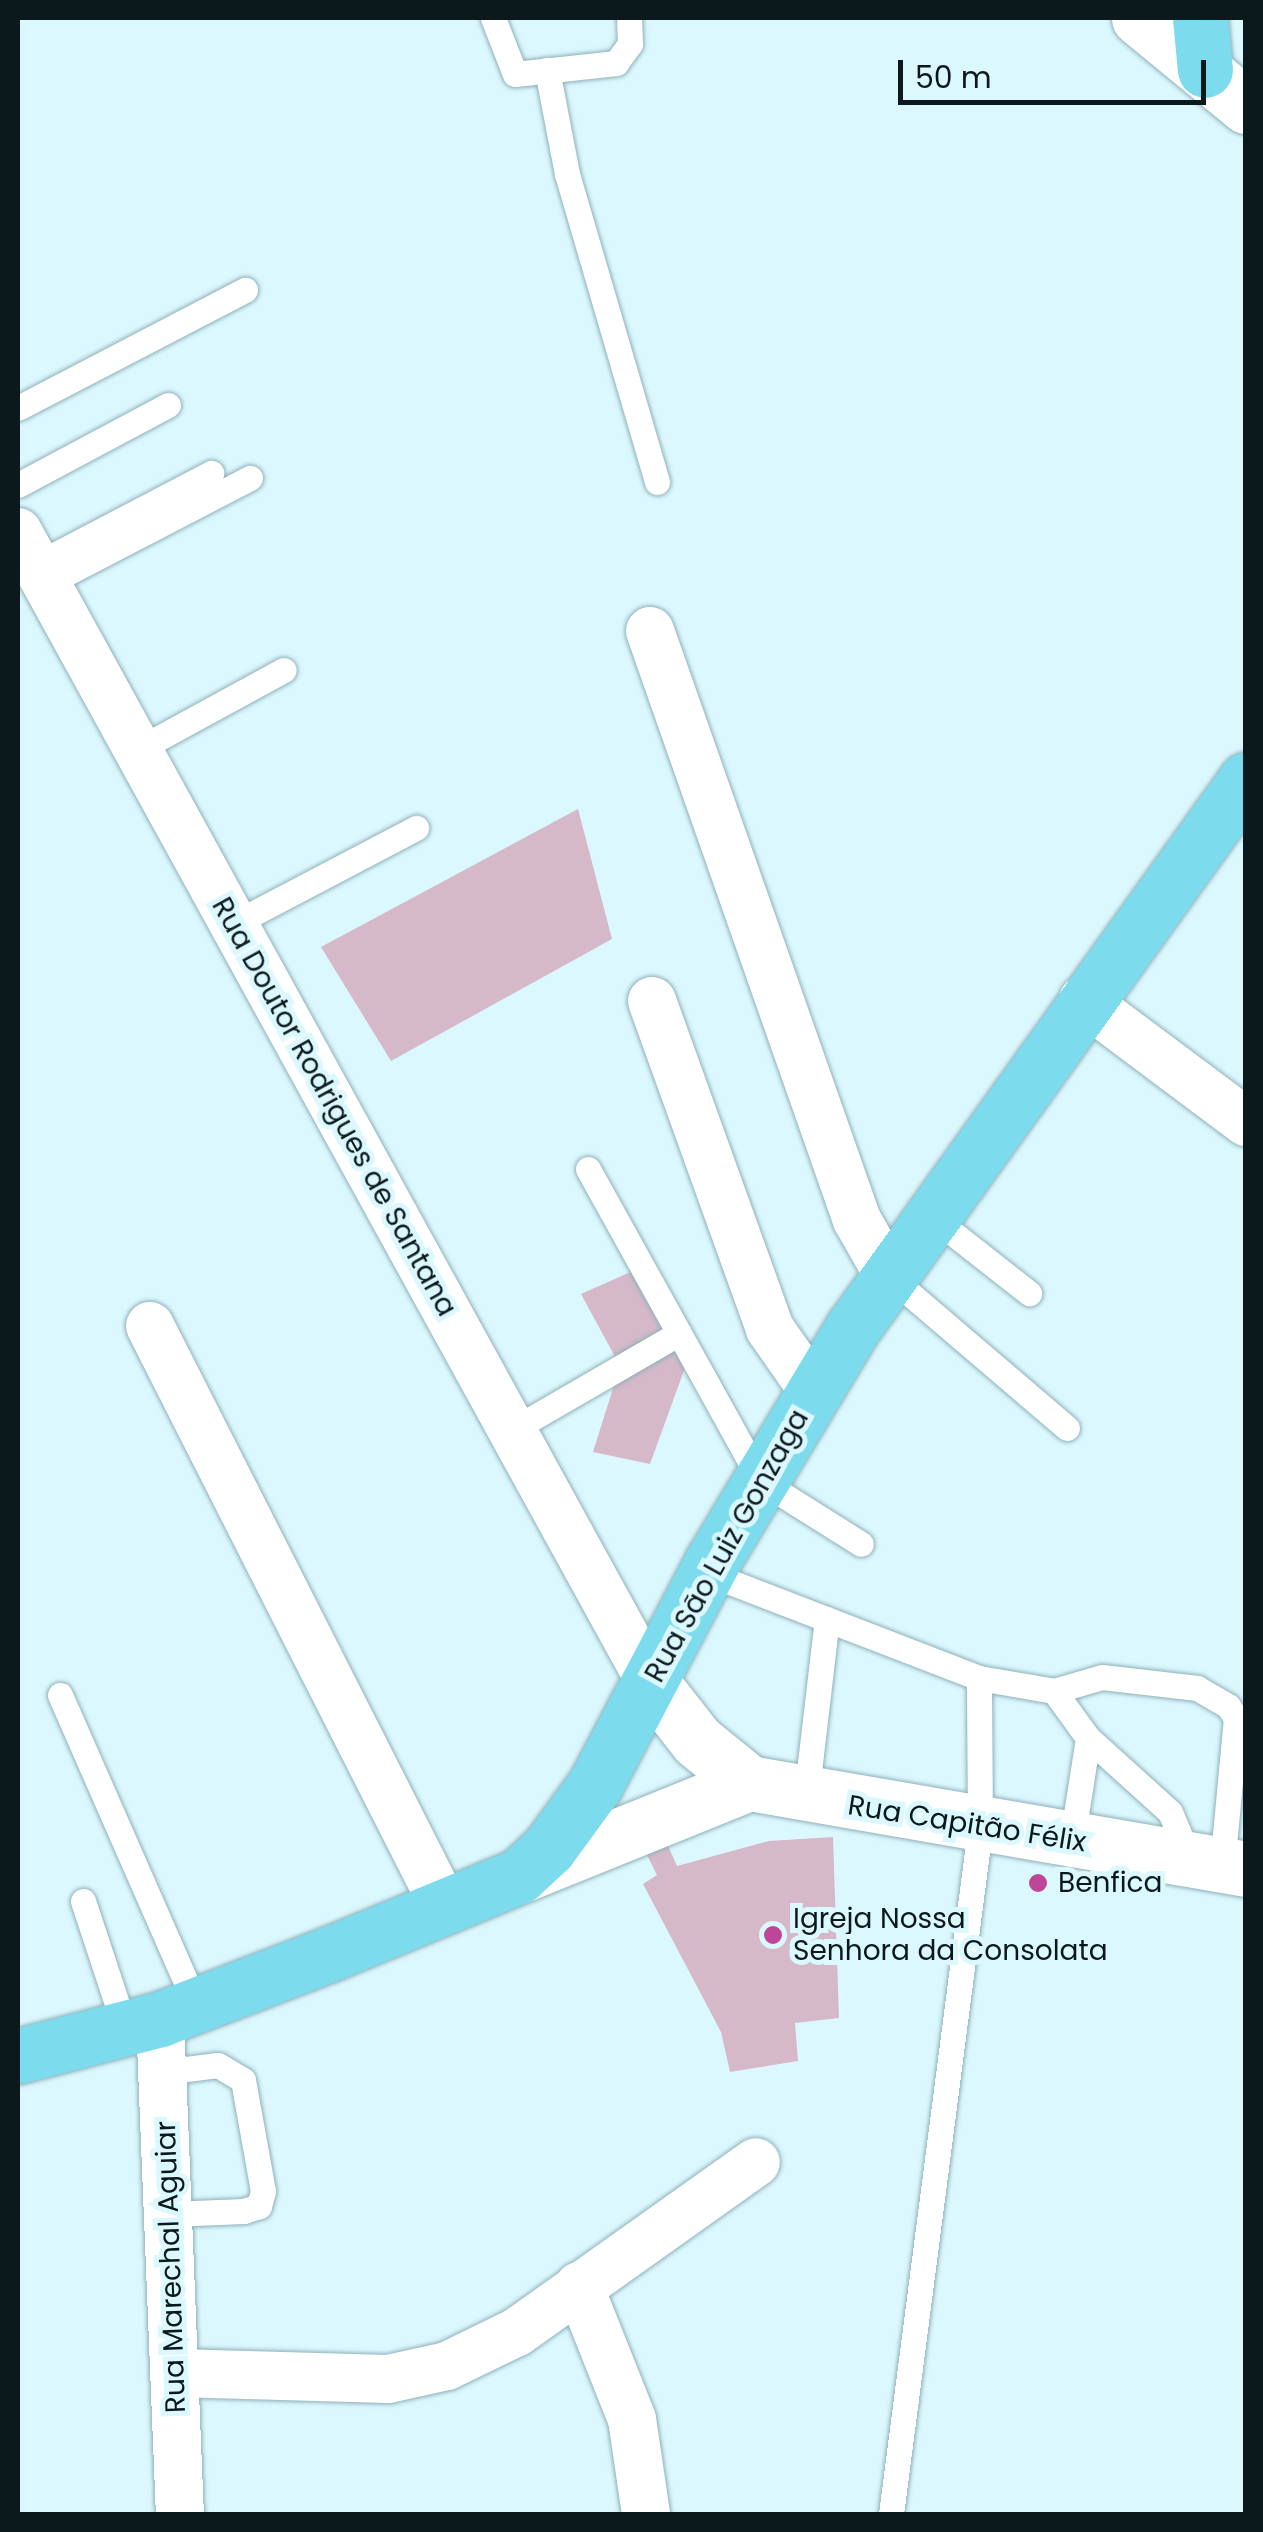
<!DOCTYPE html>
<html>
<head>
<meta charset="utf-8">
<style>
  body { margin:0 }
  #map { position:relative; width:1263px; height:2532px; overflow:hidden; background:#dcf8ff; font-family:Poppins,sans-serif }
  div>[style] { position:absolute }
  .building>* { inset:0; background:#d5b9c9 }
  .roads { filter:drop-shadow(0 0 2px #8fb1b8) drop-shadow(0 0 2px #8fb1b8) }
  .service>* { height:25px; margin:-12.5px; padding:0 12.5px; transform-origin:12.5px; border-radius:12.5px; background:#fff }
  .minor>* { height:48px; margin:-24px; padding:0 24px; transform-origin:24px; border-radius:24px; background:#fff }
  .tertiary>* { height:55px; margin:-27.5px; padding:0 27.5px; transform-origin:27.5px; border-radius:27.5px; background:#fff }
  .secondary>* { height:55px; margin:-27.5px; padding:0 27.5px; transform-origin:27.5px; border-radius:27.5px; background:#fff }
  .primary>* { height:55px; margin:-27.5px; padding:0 27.5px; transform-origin:27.5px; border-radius:27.5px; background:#7cdbec }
  .dots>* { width:28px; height:28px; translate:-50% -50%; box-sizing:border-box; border:5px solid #dcf8ff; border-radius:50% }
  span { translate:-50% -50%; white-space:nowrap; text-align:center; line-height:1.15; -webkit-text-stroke:10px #dcf8ff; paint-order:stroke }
  .street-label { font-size:28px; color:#0c191c }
  .poi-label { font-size:28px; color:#0c191c }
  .left { translate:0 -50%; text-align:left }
  .frame { position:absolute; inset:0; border:20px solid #0c191c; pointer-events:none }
  .scale { position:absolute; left:898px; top:60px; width:308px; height:45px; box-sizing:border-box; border:5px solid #0c191c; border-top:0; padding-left:12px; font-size:30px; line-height:35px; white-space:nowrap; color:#0c191c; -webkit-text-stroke:8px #dcf8ff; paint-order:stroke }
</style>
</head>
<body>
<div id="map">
  <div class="building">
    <i style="clip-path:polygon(578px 809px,612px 939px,391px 1061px,321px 947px)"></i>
    <i style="clip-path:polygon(635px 1270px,686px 1365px,650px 1464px,593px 1452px,620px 1366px,581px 1294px)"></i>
    <i style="clip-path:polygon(662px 1832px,677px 1866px,769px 1841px,833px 1837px,839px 2018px,795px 2023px,798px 2061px,730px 2072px,721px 2032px,643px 1884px,657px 1875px,641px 1843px)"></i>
  </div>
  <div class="roads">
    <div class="service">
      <i style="left:493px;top:18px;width:60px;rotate:68.6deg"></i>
      <i style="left:515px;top:74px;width:102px;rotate:-6.2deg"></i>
      <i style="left:616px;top:63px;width:24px;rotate:-54deg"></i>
      <i style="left:630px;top:44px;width:26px;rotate:-92deg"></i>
      <i style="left:547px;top:70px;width:106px;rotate:79.1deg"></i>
      <i style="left:567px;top:174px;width:321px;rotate:73.7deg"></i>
      <i style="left:18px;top:408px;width:256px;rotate:-27.5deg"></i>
      <i style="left:18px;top:485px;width:170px;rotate:-28.1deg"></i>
      <i style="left:35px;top:565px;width:199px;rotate:-27.6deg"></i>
      <i style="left:46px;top:584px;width:230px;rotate:-27.5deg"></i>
      <i style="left:137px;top:750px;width:167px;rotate:-28.6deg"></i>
      <i style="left:233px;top:924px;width:207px;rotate:-27.7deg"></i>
      <i style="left:588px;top:1169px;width:357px;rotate:61deg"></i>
      <i style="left:761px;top:1481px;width:118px;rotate:32.2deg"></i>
      <i style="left:931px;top:1216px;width:125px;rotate:38.2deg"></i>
      <i style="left:889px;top:1276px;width:234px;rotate:40.5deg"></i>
      <i style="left:512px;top:1430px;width:193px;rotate:-30.1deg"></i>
      <i style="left:707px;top:1573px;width:292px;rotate:21.1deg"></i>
      <i style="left:979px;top:1678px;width:76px;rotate:9.8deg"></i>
      <i style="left:1054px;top:1691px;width:58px;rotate:54.1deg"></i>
      <i style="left:1088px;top:1738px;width:110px;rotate:42.1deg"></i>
      <i style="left:1170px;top:1812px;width:52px;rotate:67.4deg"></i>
      <i style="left:1054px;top:1691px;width:50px;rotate:-16.3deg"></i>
      <i style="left:1102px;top:1677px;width:96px;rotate:6.6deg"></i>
      <i style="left:1197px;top:1688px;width:36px;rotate:30deg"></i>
      <i style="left:1228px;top:1706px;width:14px;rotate:56deg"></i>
      <i style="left:1236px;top:1718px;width:148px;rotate:95.4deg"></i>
      <i style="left:60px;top:1695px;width:339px;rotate:66.3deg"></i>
      <i style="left:806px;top:1797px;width:179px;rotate:-83.3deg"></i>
      <i style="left:1072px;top:1840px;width:103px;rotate:-81.1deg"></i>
      <i style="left:83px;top:1901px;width:134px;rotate:71.7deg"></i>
      <i style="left:163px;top:2072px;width:55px;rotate:-7.3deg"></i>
      <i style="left:218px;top:2065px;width:29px;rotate:31deg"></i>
      <i style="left:243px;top:2080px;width:113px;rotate:79.8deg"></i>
      <i style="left:263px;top:2191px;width:16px;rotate:105deg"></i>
      <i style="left:259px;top:2206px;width:16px;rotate:162deg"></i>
      <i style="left:244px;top:2211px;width:75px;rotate:177.7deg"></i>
      <i style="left:891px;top:2514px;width:691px;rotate:-82.6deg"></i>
      <i style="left:980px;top:1829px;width:151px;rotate:-90.4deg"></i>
    </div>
    <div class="minor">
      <i style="left:18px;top:532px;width:1311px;rotate:61.19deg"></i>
      <i style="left:650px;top:631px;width:624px;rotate:70.64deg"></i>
      <i style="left:857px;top:1220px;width:64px;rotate:60.3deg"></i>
      <i style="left:1083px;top:1000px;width:204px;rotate:36.8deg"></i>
      <i style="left:652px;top:1001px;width:349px;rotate:70.2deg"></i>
      <i style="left:770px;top:1329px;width:77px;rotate:55.1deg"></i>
      <i style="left:150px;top:1326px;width:650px;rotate:63.12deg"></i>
      <i style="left:160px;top:2019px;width:495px;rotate:87.7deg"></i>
      <i style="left:579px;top:2286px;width:143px;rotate:68.3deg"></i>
      <i style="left:632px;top:2419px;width:96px;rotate:81.6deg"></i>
      <i style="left:176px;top:2373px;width:212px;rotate:1.6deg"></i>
      <i style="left:388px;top:2379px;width:60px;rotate:-12.4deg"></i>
      <i style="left:447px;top:2366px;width:78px;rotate:-25.9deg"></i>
      <i style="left:517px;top:2332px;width:293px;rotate:-35.4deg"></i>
    </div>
    <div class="tertiary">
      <i style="left:650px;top:1681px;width:76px;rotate:51.9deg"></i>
      <i style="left:697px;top:1741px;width:67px;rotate:38.9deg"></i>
      <i style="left:749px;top:1783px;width:504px;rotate:9.82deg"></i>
      <i style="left:519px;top:1876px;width:248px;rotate:-22deg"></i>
    </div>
    <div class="secondary">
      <i style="left:1139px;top:18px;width:139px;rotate:39.4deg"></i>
    </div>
    <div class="primary">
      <i style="left:1200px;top:18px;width:52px;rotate:84.5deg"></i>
      <i style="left:18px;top:2056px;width:147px;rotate:-14.6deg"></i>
      <i style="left:160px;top:2019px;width:179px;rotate:-21deg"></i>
      <i style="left:327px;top:1955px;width:208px;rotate:-22.4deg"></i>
      <i style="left:519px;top:1876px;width:41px;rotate:-43deg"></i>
      <i style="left:549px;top:1848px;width:78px;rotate:-53.9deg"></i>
      <i style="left:595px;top:1785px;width:252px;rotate:-62.3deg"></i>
      <i style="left:712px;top:1562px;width:272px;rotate:-59deg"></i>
      <i style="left:852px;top:1329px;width:676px;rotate:-54.33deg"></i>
    </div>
  </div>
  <div class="dots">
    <i style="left:1038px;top:1883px;background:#be4598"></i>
    <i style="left:773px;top:1935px;background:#be4598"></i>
  </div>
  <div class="street-label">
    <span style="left:334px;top:1107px;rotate:61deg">Rua Doutor Rodrigues de Santana</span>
    <span style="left:727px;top:1546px;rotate:-61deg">Rua São Luiz Gonzaga</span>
    <span style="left:967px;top:1824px;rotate:9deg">Rua Capitão Félix</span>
    <span style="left:171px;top:2267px;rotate:-92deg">Rua Marechal Aguiar</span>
  </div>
  <div class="poi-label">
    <span class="left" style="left:1058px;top:1883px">Benfica</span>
    <span class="left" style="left:793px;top:1935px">Igreja Nossa<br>Senhora da Consolata</span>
  </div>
  <div class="frame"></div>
  <div class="scale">50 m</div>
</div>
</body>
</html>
